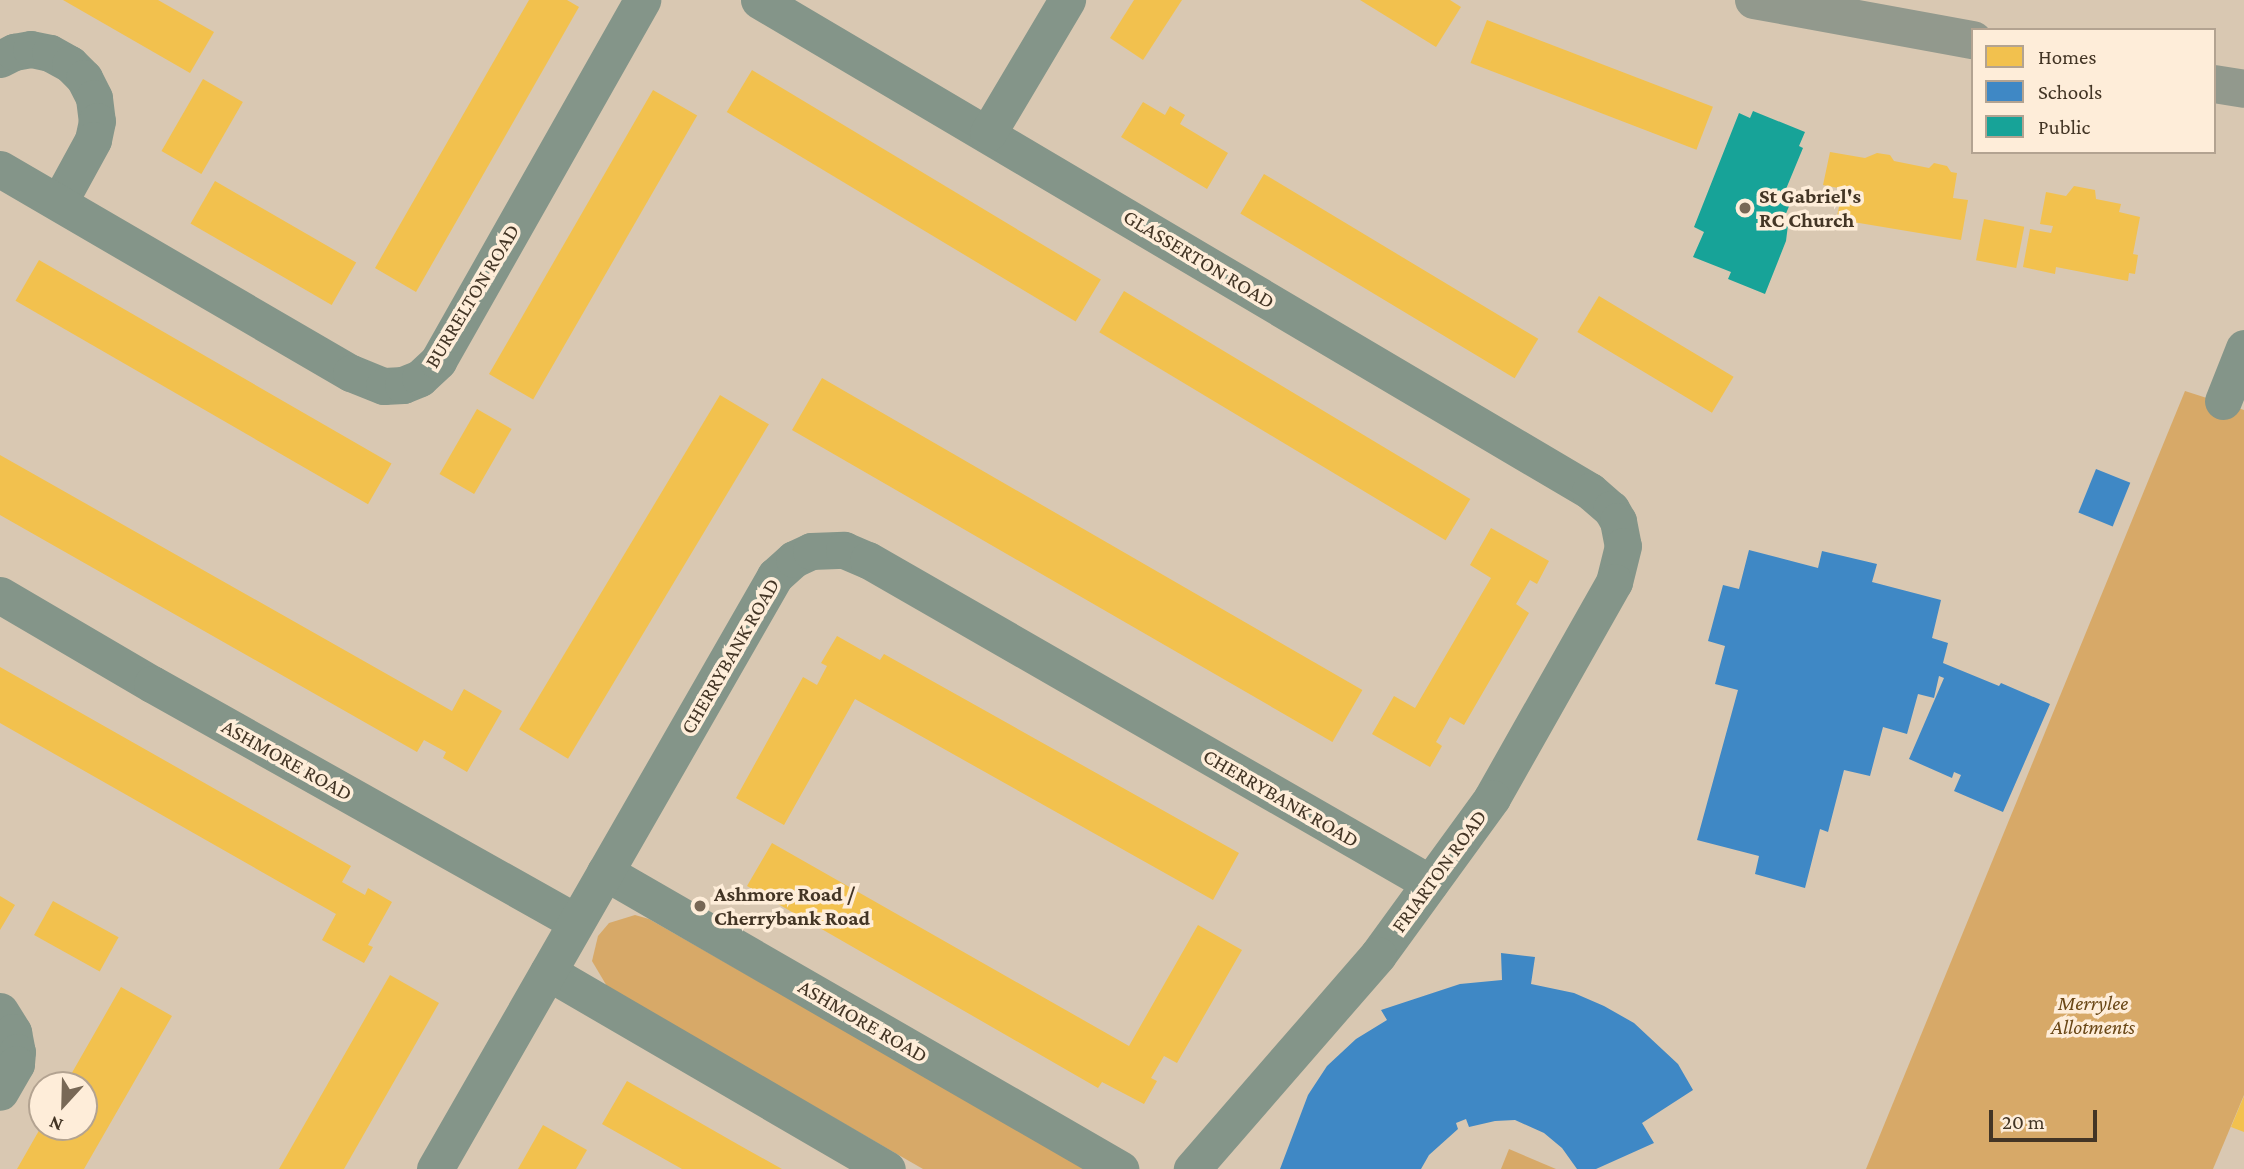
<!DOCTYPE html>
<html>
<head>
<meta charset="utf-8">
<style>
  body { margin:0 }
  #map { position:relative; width:2244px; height:1169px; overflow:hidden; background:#d9c8b2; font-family:"Crimson Pro",serif }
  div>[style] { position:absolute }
  .green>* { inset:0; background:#d7a968 }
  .homes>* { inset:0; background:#f2c14e; transform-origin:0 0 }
  .schools>* { inset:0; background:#3f88c5; transform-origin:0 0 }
  .public>* { inset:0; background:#17a398 }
  .street>* { height:37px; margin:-18.5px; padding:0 18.5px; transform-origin:18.5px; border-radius:18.5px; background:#849589 }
  .secondary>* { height:38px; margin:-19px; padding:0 19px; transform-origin:19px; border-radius:19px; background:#92998d }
  .dots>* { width:19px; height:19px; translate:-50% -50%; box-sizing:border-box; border:4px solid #feedd9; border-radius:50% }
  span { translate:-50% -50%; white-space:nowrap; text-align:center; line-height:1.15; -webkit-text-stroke:7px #feedd9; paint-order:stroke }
  .poi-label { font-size:21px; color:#433525; font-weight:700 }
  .left { translate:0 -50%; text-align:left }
  .street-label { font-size:21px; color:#433525 }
  .park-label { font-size:21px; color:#6a4716; font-style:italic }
  .legend { position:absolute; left:1971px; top:28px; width:245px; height:126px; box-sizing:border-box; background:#feedd9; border:2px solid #b3a391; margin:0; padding:9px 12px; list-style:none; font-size:21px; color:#433525 }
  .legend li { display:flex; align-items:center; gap:14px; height:35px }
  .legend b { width:35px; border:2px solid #b3a391 }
  .north { position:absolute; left:28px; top:1071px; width:70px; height:70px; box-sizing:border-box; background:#feedd9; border:2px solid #b3a391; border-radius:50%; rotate:202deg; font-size:19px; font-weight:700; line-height:28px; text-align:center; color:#433525 }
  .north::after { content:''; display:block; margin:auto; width:24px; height:32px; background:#786856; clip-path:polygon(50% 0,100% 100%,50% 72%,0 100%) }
  .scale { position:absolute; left:1989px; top:1110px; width:108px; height:32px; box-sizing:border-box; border:4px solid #433525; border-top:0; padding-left:9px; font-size:21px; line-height:24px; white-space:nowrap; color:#433525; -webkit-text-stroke:5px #feedd9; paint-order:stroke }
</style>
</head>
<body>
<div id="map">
  <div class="green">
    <i style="clip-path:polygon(2185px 391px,2244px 410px,2244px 1095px,2213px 1169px,1866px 1169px)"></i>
    <i style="clip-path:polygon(635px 915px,649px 919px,1088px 1169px,923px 1169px,608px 988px,592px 961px,598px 936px,609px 923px)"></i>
    <i style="clip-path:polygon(1509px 1149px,1556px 1169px,1501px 1169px)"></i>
  </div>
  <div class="homes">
    <i style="clip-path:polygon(63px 0,158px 0,214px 32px,190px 73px)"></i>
    <i style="clip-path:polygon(529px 0,567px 0,579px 7px,416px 292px,375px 268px)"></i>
    <i style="clip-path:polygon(1134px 0,1182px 0,1143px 60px,1110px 38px)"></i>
    <i style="clip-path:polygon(1360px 0,1450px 0,1461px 7px,1436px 47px)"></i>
    <i style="left:1487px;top:20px;width:242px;height:46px;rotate:21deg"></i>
    <i style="left:752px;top:70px;width:407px;height:49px;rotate:31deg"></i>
    <i style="left:203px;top:79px;width:46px;height:83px;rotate:30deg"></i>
    <i style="left:653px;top:90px;width:51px;height:328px;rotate:30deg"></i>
    <i style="clip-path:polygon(1143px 102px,1165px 115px,1170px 106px,1185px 115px,1180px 124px,1228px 153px,1207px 189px,1121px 137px)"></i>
    <i style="clip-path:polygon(1830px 152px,1865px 158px,1877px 153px,1890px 155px,1894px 161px,1929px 168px,1934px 163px,1947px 166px,1951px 172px,1957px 173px,1953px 198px,1968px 200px,1961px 240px,1853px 222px,1853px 219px,1837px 216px,1843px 189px,1823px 185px)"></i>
    <i style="left:1264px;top:174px;width:320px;height:46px;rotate:31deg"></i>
    <i style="left:215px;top:181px;width:163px;height:49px;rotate:30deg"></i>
    <i style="clip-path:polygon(2074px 186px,2095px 190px,2096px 199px,2121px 204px,2119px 212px,2140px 217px,2133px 254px,2138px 255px,2135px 274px,2129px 273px,2128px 281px,2056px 267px,2055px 274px,2023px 267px,2030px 229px,2051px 233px,2053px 226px,2040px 224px,2046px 192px,2066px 196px)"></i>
    <i style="left:1984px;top:219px;width:41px;height:42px;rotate:11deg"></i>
    <i style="left:39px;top:260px;width:407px;height:47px;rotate:30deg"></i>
    <i style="left:1124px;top:291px;width:404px;height:48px;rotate:31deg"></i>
    <i style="left:1599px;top:296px;width:157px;height:42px;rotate:31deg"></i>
    <i style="left:822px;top:378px;width:624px;height:60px;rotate:30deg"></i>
    <i style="left:720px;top:395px;width:57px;height:390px;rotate:31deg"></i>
    <i style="left:477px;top:409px;width:40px;height:75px;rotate:30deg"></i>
    <i style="clip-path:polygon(0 455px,452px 711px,464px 689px,502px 711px,467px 772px,443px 758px,446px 752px,424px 740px,417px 752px,0 515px)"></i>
    <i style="clip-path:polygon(1491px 528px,1549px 561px,1537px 584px,1530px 580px,1516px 604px,1529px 613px,1464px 725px,1450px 717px,1436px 742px,1442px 746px,1430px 767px,1372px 734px,1394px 696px,1415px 708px,1491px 578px,1470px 565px)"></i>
    <i style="clip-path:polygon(837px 636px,880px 660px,884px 654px,1239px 853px,1213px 900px,855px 699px,784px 825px,736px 798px,803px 677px,817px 685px,827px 666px,821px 663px)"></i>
    <i style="clip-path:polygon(0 667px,351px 866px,342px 882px,365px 895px,368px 888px,392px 902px,368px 945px,373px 947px,364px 963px,322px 940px,336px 914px,0 723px)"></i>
    <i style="clip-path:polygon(772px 843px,1129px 1046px,1198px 925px,1242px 950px,1177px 1063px,1164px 1056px,1151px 1078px,1157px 1081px,1144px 1104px,1102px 1082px,1098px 1088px,747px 886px)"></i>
    <i style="clip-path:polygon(0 896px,15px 905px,0 930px)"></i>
    <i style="left:53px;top:901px;width:75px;height:39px;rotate:29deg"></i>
    <i style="clip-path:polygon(390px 975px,439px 1003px,344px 1169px,279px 1169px)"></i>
    <i style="clip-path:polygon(121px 987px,172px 1016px,84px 1169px,17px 1169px,41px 1127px,84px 1127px,84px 1085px,65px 1085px)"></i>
    <i style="clip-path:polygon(627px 1081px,739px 1145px,782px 1169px,682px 1169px,602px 1124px)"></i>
    <i style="clip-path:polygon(2244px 1096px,2244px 1132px,2231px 1127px)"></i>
    <i style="clip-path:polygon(543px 1125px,587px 1150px,576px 1169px,518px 1169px)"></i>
  </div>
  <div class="schools">
    <i style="left:2096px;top:469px;width:37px;height:47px;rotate:22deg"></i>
    <i style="clip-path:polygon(1749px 550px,1818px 568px,1822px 551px,1877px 564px,1872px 582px,1941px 600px,1932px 638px,1948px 643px,1943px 663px,1999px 686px,2001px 683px,2050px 704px,2003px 812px,1954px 791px,1961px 775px,1954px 772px,1952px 778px,1909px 759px,1944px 678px,1939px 676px,1934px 698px,1918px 694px,1907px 734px,1883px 727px,1870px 776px,1844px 770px,1828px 832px,1820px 829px,1805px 888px,1755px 874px,1759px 856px,1697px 840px,1738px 690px,1715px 684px,1725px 646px,1708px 641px,1723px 585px,1739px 589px)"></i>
    <i style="clip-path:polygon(1501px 953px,1535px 957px,1531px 984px,1574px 993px,1604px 1006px,1634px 1023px,1678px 1064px,1693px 1090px,1642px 1123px,1654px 1143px,1596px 1169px,1577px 1169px,1562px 1148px,1544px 1133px,1515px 1120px,1495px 1121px,1469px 1127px,1466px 1119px,1456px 1123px,1458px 1129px,1429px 1155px,1421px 1169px,1280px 1169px,1308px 1095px,1327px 1066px,1356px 1039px,1387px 1020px,1381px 1010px,1460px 984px,1502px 980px)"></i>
  </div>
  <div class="public">
    <i style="clip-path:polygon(1753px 111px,1805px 132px,1799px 146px,1803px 148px,1786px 189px,1795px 192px,1782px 223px,1788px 225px,1786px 241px,1765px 294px,1728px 279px,1731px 272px,1693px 257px,1704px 232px,1694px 227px,1739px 113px,1750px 118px)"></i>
  </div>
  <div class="street">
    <i style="left:759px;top:0;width:965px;rotate:30.58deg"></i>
    <i style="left:1590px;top:491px;width:28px;rotate:41deg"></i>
    <i style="left:1611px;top:509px;width:14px;rotate:60deg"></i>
    <i style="left:1618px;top:521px;width:25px;rotate:79deg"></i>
    <i style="left:1623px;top:546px;width:37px;rotate:104deg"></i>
    <i style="left:1614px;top:582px;width:248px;rotate:119.5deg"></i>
    <i style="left:1492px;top:798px;width:194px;rotate:126deg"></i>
    <i style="left:1378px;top:955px;width:284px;rotate:131deg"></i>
    <i style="left:0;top:59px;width:16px;rotate:-27deg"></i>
    <i style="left:14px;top:52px;width:17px;rotate:-10deg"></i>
    <i style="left:31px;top:49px;width:19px;rotate:12deg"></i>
    <i style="left:50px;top:53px;width:23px;rotate:29deg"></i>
    <i style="left:70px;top:64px;width:20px;rotate:45deg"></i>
    <i style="left:84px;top:78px;width:22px;rotate:63deg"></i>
    <i style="left:94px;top:98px;width:23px;rotate:83deg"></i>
    <i style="left:97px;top:121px;width:19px;rotate:102deg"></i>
    <i style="left:93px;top:140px;width:71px;rotate:118.7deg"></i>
    <i style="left:988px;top:133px;width:155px;rotate:-59.3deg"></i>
    <i style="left:0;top:169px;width:406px;rotate:30.2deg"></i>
    <i style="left:351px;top:373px;width:35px;rotate:22deg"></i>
    <i style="left:384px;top:386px;width:19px;rotate:-3deg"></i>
    <i style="left:403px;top:385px;width:18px;rotate:-22deg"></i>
    <i style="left:420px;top:378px;width:25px;rotate:-43deg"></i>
    <i style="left:438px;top:361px;width:415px;rotate:-60.5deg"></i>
    <i style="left:2223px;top:401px;width:57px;rotate:-68.4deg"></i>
    <i style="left:0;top:595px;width:176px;rotate:30.4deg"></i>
    <i style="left:152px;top:684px;width:486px;rotate:29.3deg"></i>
    <i style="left:605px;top:872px;width:595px;rotate:29.97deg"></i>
    <i style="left:548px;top:972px;width:392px;rotate:30.2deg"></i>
    <i style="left:0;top:1011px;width:25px;rotate:58deg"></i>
    <i style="left:13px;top:1032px;width:20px;rotate:79deg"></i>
    <i style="left:17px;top:1052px;width:12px;rotate:95deg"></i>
    <i style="left:16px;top:1064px;width:32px;rotate:120deg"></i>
    <i style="left:435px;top:1169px;width:684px;rotate:-60.17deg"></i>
    <i style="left:775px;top:576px;width:25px;rotate:-42deg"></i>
    <i style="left:794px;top:559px;width:19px;rotate:-25deg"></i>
    <i style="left:811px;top:551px;width:33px;rotate:-2deg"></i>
    <i style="left:844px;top:550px;width:26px;rotate:23deg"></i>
    <i style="left:868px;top:560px;width:648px;rotate:29.89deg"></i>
  </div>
  <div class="secondary">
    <i style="left:1754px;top:0;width:223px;rotate:10.4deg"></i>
    <i style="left:2214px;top:84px;width:30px;rotate:9deg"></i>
  </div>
  <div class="dots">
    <i style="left:1745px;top:208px;background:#786856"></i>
    <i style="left:700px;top:906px;background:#786856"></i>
  </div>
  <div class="poi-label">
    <span class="left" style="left:1759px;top:208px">St Gabriel's<br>RC Church</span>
    <span class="left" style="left:714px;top:906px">Ashmore Road /<br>Cherrybank Road</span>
  </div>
  <div class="street-label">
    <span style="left:1199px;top:259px;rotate:31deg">GLASSERTON ROAD</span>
    <span style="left:472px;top:296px;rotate:-59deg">BURRELTON ROAD</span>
    <span style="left:730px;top:656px;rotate:-60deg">CHERRYBANK ROAD</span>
    <span style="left:287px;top:760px;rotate:29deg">ASHMORE ROAD</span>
    <span style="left:1281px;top:798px;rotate:30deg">CHERRYBANK ROAD</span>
    <span style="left:1439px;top:871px;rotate:-54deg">FRIARTON ROAD</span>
    <span style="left:863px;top:1021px;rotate:30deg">ASHMORE ROAD</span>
  </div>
  <div class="park-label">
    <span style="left:2093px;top:1015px">Merrylee<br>Allotments</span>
  </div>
  <ul class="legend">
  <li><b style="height:19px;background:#f2c14e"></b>Homes</li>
  <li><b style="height:19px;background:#3f88c5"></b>Schools</li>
  <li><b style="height:19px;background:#17a398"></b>Public</li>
  </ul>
  <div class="north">N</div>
  <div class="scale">20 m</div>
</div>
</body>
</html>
